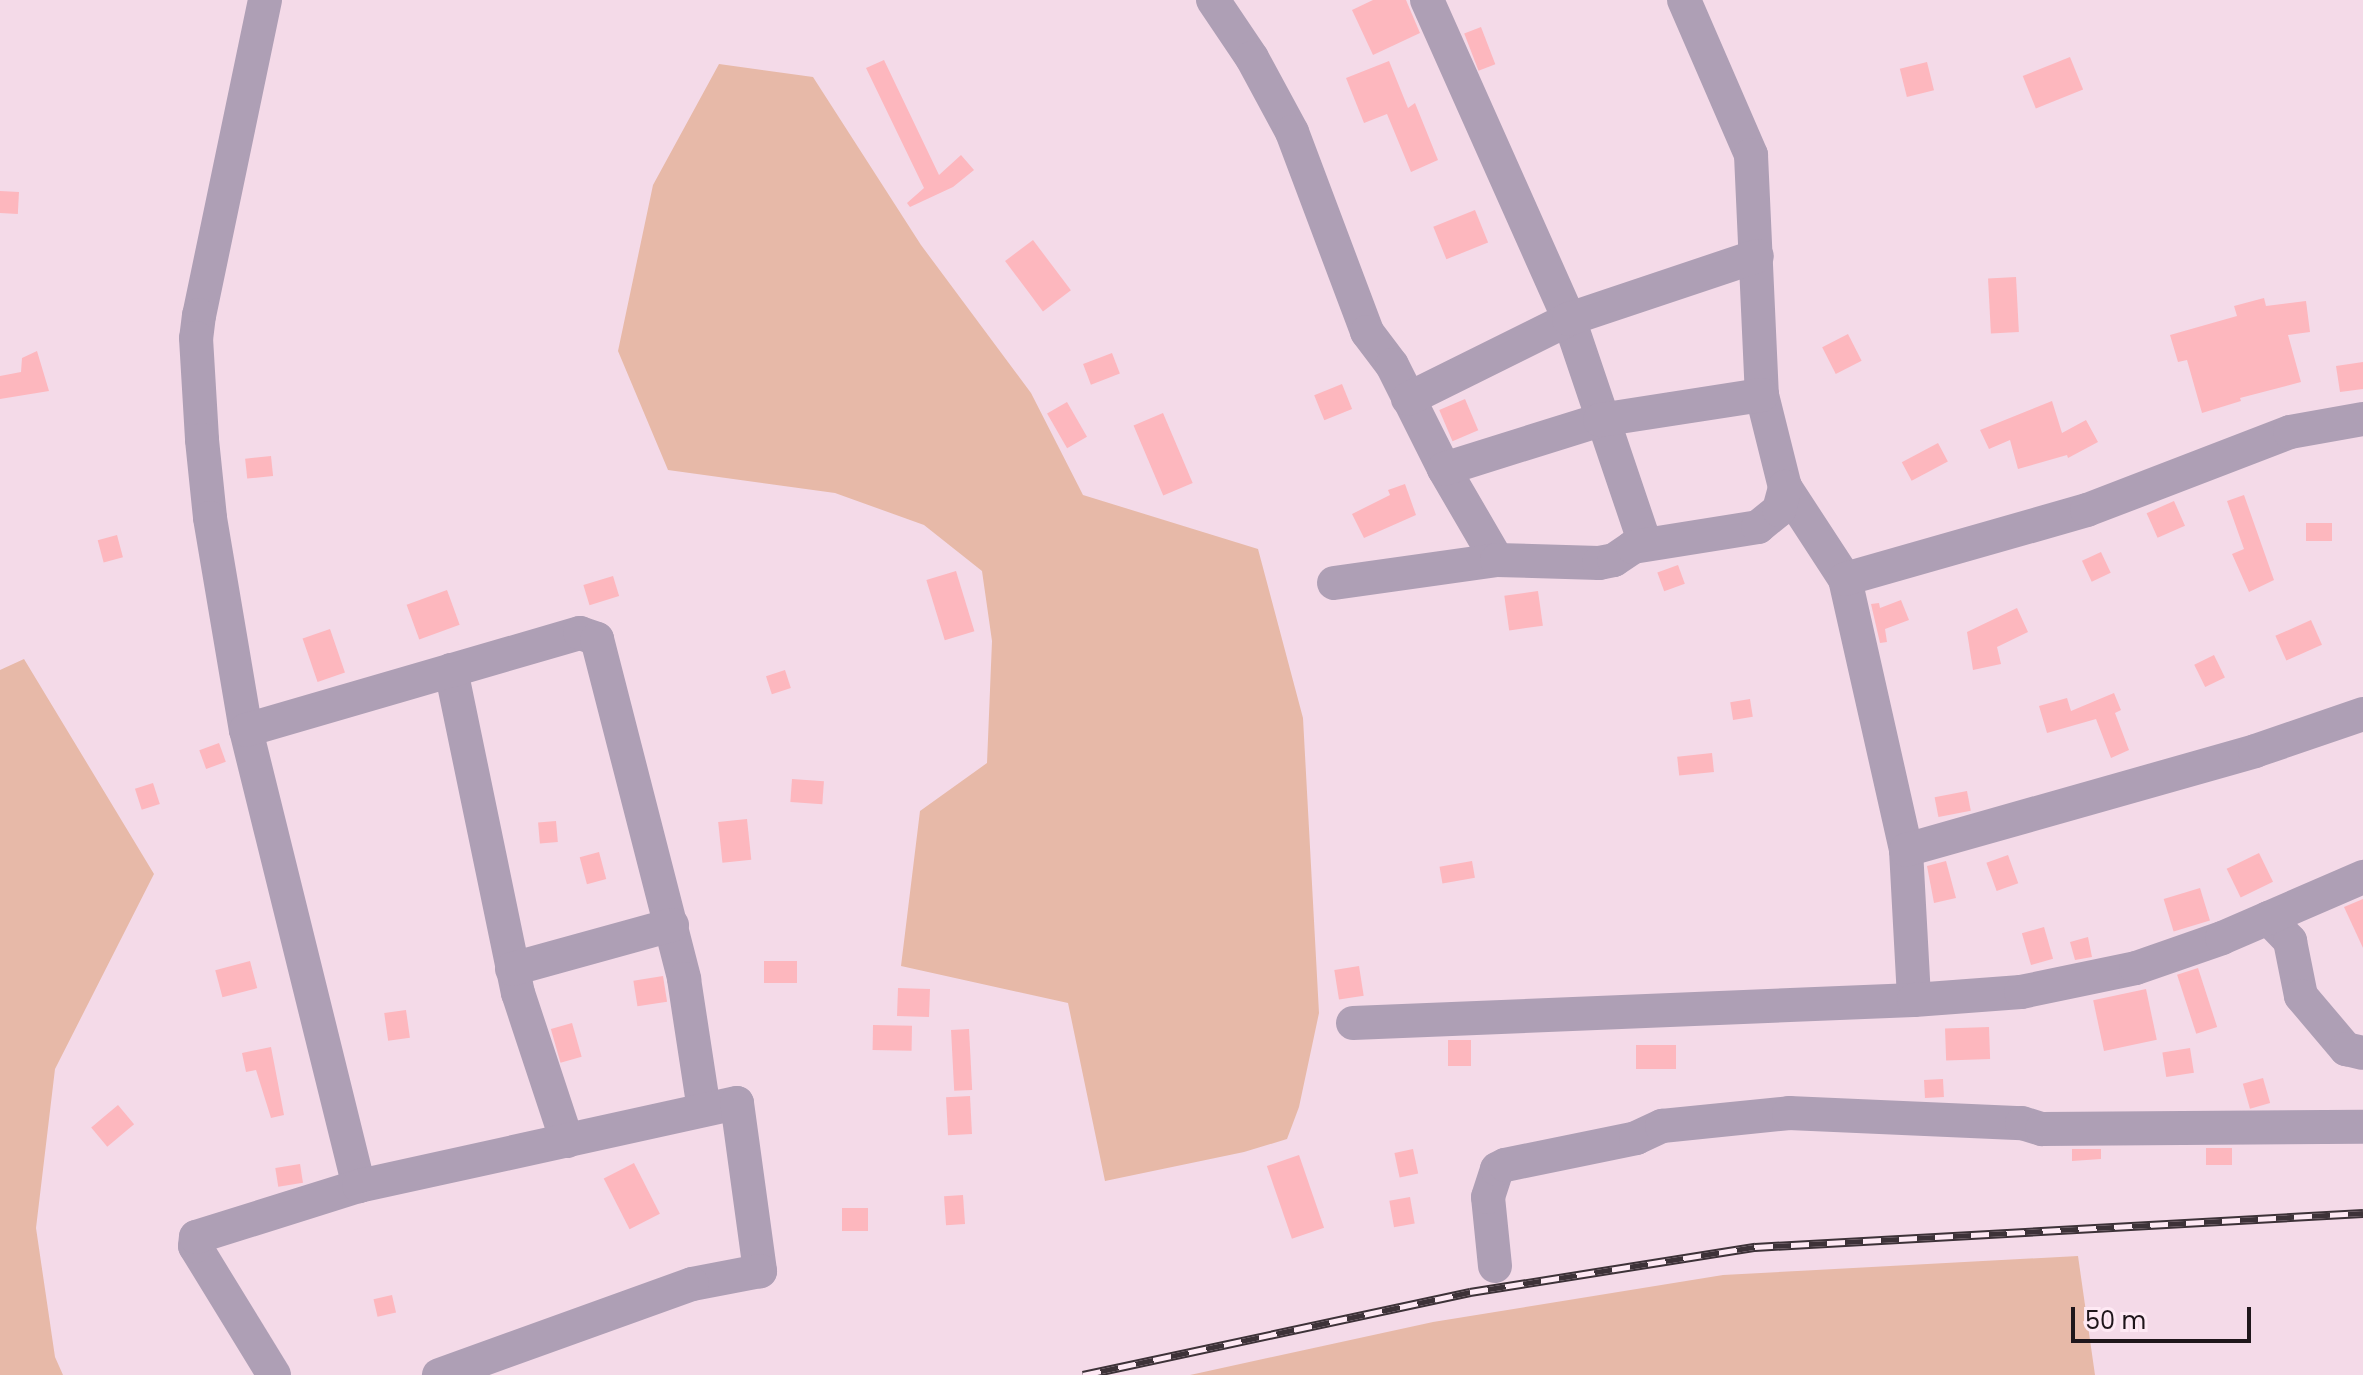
<!DOCTYPE html>
<html>
<head>
<meta charset="utf-8">
<style>
  body { margin:0 }
  #map { position:relative; width:2363px; height:1375px; overflow:hidden; background:#f4dae8; font-family:Poppins,sans-serif }
  div>[style] { position:absolute }
  .green>* { inset:0; background:#e7b9a8 }
  .building>* { inset:0; background:#fdb7be; transform-origin:0 0 }
  .minor>* { height:34px; margin:-17px; padding:0 17px; transform-origin:17px; border-radius:17px; background:#ae9fb5 }
  .rail>* { height:9px; margin-top:-4.5px; transform-origin:0; background:repeating-linear-gradient(90deg,#fee9f4 0 18px,#3d3238 0 36px); box-sizing:border-box; border-block:2px solid #3d3238 }
  span { translate:-50% -50%; white-space:nowrap; text-align:center; line-height:1.15; -webkit-text-stroke:6px #fee9f4; paint-order:stroke }
  .scale { position:absolute; left:2071px; top:1307px; width:180px; height:36px; box-sizing:border-box; border:4px solid #1f161b; border-top:0; padding-left:10px; font-size:24px; line-height:28px; white-space:nowrap; color:#1f161b; -webkit-text-stroke:6px #fee9f4; paint-order:stroke }
</style>
</head>
<body>
<div id="map">
  <div class="green">
    <i style="clip-path:polygon(719px 64px,813px 77px,921px 245px,1031px 393px,1083px 495px,1258px 549px,1303px 718px,1319px 1013px,1299px 1107px,1287px 1139px,1244px 1152px,1105px 1181px,1068px 1003px,901px 966px,920px 811px,987px 763px,992px 641px,982px 571px,924px 525px,835px 493px,668px 470px,618px 351px,653px 185px)"></i>
    <i style="clip-path:polygon(24px 659px,154px 874px,55px 1069px,36px 1228px,55px 1357px,63px 1375px,0 1375px,0 670px)"></i>
    <i style="clip-path:polygon(2078px 1256px,2095px 1375px,1190px 1375px,1433px 1322px,1723px 1275px)"></i>
  </div>
  <div class="building">
    <i style="clip-path:polygon(1373px 0,1406px 0,1420px 33px,1373px 55px,1352px 10px)"></i>
    <i style="left:1481px;top:27px;width:40px;height:18px;rotate:69deg"></i>
    <i style="left:2070px;top:57px;width:35px;height:51px;rotate:68deg"></i>
    <i style="clip-path:polygon(884px 60px,939px 175px,961px 155px,974px 170px,953px 187px,910px 207px,907px 203px,924px 188px,866px 68px)"></i>
    <i style="clip-path:polygon(1389px 61px,1408px 108px,1415px 103px,1438px 160px,1411px 172px,1387px 114px,1364px 123px,1346px 78px)"></i>
    <i style="left:1927px;top:62px;width:29px;height:28px;rotate:76deg"></i>
    <i style="left:0;top:191px;width:19px;height:22px;rotate:3deg"></i>
    <i style="left:1475px;top:210px;width:35px;height:45px;rotate:68deg"></i>
    <i style="left:1033px;top:240px;width:63px;height:35px;rotate:53deg"></i>
    <i style="left:2016px;top:277px;width:55px;height:28px;rotate:87deg"></i>
    <i style="clip-path:polygon(2264px 298px,2266px 306px,2306px 301px,2310px 332px,2288px 335px,2301px 382px,2240px 398px,2241px 401px,2202px 413px,2187px 360px,2178px 362px,2170px 335px,2237px 316px,2234px 306px)"></i>
    <i style="left:1848px;top:334px;width:30px;height:29px;rotate:63deg"></i>
    <i style="clip-path:polygon(37px 351px,49px 391px,0 399px,0 376px,21px 372px,22px 358px)"></i>
    <i style="left:1112px;top:353px;width:22px;height:31px;rotate:69deg"></i>
    <i style="clip-path:polygon(2363px 362px,2363px 389px,2340px 392px,2336px 366px)"></i>
    <i style="left:1342px;top:384px;width:27px;height:30px;rotate:68deg"></i>
    <i style="left:1465px;top:399px;width:34px;height:28px;rotate:67deg"></i>
    <i style="clip-path:polygon(2052px 401px,2062px 433px,2086px 420px,2098px 442px,2068px 458px,2067px 455px,2018px 469px,2010px 440px,1989px 449px,1980px 430px)"></i>
    <i style="left:1067px;top:402px;width:40px;height:23px;rotate:60deg"></i>
    <i style="left:1163px;top:413px;width:76px;height:32px;rotate:67deg"></i>
    <i style="left:1938px;top:443px;width:21px;height:41px;rotate:62deg"></i>
    <i style="left:271px;top:456px;width:20px;height:26px;rotate:84deg"></i>
    <i style="clip-path:polygon(1405px 484px,1416px 515px,1364px 538px,1352px 514px,1390px 495px,1388px 490px)"></i>
    <i style="clip-path:polygon(2244px 495px,2274px 580px,2249px 592px,2232px 554px,2244px 549px,2227px 501px)"></i>
    <i style="left:2174px;top:501px;width:27px;height:30px;rotate:66deg"></i>
    <i style="left:2306px;top:523px;width:26px;height:18px"></i>
    <i style="left:117px;top:535px;width:23px;height:20px;rotate:75deg"></i>
    <i style="left:2101px;top:552px;width:23px;height:21px;rotate:65deg"></i>
    <i style="left:1678px;top:565px;width:20px;height:22px;rotate:70deg"></i>
    <i style="left:956px;top:571px;width:63px;height:31px;rotate:73deg"></i>
    <i style="left:613px;top:576px;width:21px;height:31px;rotate:73deg"></i>
    <i style="left:447px;top:590px;width:37px;height:43px;rotate:70deg"></i>
    <i style="left:1538px;top:591px;width:35px;height:34px;rotate:82deg"></i>
    <i style="clip-path:polygon(1901px 600px,1909px 620px,1885px 629px,1887px 642px,1880px 643px,1871px 604px,1879px 603px,1880px 608px)"></i>
    <i style="clip-path:polygon(2017px 608px,2028px 632px,1997px 647px,2001px 664px,1973px 670px,1967px 632px)"></i>
    <i style="left:2311px;top:620px;width:27px;height:39px;rotate:66deg"></i>
    <i style="left:330px;top:629px;width:46px;height:29px;rotate:71deg"></i>
    <i style="left:2214px;top:655px;width:25px;height:22px;rotate:64deg"></i>
    <i style="left:785px;top:670px;width:19px;height:20px;rotate:72deg"></i>
    <i style="clip-path:polygon(2114px 693px,2121px 710px,2115px 713px,2129px 750px,2111px 758px,2096px 719px,2047px 733px,2039px 706px,2067px 698px,2071px 711px)"></i>
    <i style="left:1750px;top:699px;width:18px;height:20px;rotate:81deg"></i>
    <i style="left:219px;top:743px;width:20px;height:21px;rotate:70deg"></i>
    <i style="left:1712px;top:753px;width:19px;height:35px;rotate:84deg"></i>
    <i style="left:792px;top:779px;width:32px;height:23px;rotate:4deg"></i>
    <i style="left:153px;top:783px;width:22px;height:19px;rotate:72deg"></i>
    <i style="left:1967px;top:791px;width:20px;height:33px;rotate:79deg"></i>
    <i style="left:747px;top:819px;width:41px;height:29px;rotate:84deg"></i>
    <i style="left:556px;top:821px;width:21px;height:18px;rotate:85deg"></i>
    <i style="left:599px;top:852px;width:28px;height:20px;rotate:75deg"></i>
    <i style="left:2259px;top:853px;width:32px;height:36px;rotate:64deg"></i>
    <i style="left:2008px;top:855px;width:30px;height:23px;rotate:70deg"></i>
    <i style="left:1472px;top:861px;width:17px;height:33px;rotate:80deg"></i>
    <i style="clip-path:polygon(1946px 861px,1956px 898px,1934px 903px,1927px 866px)"></i>
    <i style="left:2200px;top:888px;width:34px;height:38px;rotate:73deg"></i>
    <i style="clip-path:polygon(2363px 899px,2363px 948px,2344px 907px)"></i>
    <i style="left:2044px;top:927px;width:33px;height:23px;rotate:74deg"></i>
    <i style="clip-path:polygon(2088px 937px,2092px 957px,2075px 960px,2070px 942px)"></i>
    <i style="left:250px;top:961px;width:28px;height:36px;rotate:75deg"></i>
    <i style="left:764px;top:961px;width:33px;height:22px"></i>
    <i style="left:1359px;top:966px;width:30px;height:25px;rotate:81deg"></i>
    <i style="left:2198px;top:968px;width:62px;height:22px;rotate:72deg"></i>
    <i style="left:663px;top:976px;width:26px;height:30px;rotate:81deg"></i>
    <i style="left:898px;top:988px;width:32px;height:28px;rotate:2deg"></i>
    <i style="left:2146px;top:989px;width:52px;height:54px;rotate:78deg"></i>
    <i style="left:406px;top:1010px;width:28px;height:22px;rotate:82deg"></i>
    <i style="left:572px;top:1023px;width:35px;height:22px;rotate:74deg"></i>
    <i style="left:873px;top:1025px;width:39px;height:25px;rotate:1deg"></i>
    <i style="left:1989px;top:1027px;width:32px;height:44px;rotate:88deg"></i>
    <i style="left:969px;top:1029px;width:61px;height:18px;rotate:87deg"></i>
    <i style="left:1448px;top:1040px;width:23px;height:26px"></i>
    <i style="left:1676px;top:1045px;width:24px;height:40px;rotate:90deg"></i>
    <i style="clip-path:polygon(271px 1047px,284px 1115px,271px 1118px,256px 1070px,246px 1072px,242px 1053px)"></i>
    <i style="left:2190px;top:1048px;width:25px;height:28px;rotate:81deg"></i>
    <i style="left:2263px;top:1078px;width:26px;height:21px;rotate:74deg"></i>
    <i style="left:1943px;top:1079px;width:18px;height:19px;rotate:87deg"></i>
    <i style="left:970px;top:1096px;width:38px;height:24px;rotate:87deg"></i>
    <i style="left:118px;top:1105px;width:25px;height:35px;rotate:50deg"></i>
    <i style="left:2206px;top:1148px;width:26px;height:17px"></i>
    <i style="left:1413px;top:1149px;width:25px;height:19px;rotate:78deg"></i>
    <i style="clip-path:polygon(2072px 1149px,2101px 1149px,2101px 1159px,2072px 1161px)"></i>
    <i style="left:1299px;top:1155px;width:77px;height:34px;rotate:71deg"></i>
    <i style="left:634px;top:1163px;width:57px;height:34px;rotate:63deg"></i>
    <i style="left:300px;top:1164px;width:19px;height:25px;rotate:81deg"></i>
    <i style="left:963px;top:1195px;width:29px;height:19px;rotate:86deg"></i>
    <i style="left:1410px;top:1197px;width:27px;height:21px;rotate:80deg"></i>
    <i style="left:842px;top:1208px;width:26px;height:23px"></i>
    <i style="left:392px;top:1295px;width:18px;height:19px;rotate:77deg"></i>
  </div>
  <div class="minor">
    <i style="left:265px;top:0;width:322px;rotate:101.8deg"></i>
    <i style="left:199px;top:315px;width:23px;rotate:97deg"></i>
    <i style="left:196px;top:338px;width:102px;rotate:86.6deg"></i>
    <i style="left:202px;top:440px;width:78px;rotate:84.1deg"></i>
    <i style="left:210px;top:518px;width:215px;rotate:80.4deg"></i>
    <i style="left:246px;top:730px;width:470px;rotate:76.1deg"></i>
    <i style="left:1213px;top:0;width:70px;rotate:56.1deg"></i>
    <i style="left:1252px;top:58px;width:84px;rotate:61.6deg"></i>
    <i style="left:1292px;top:132px;width:214px;rotate:69.4deg"></i>
    <i style="left:1367px;top:332px;width:41px;rotate:52.9deg"></i>
    <i style="left:1392px;top:365px;width:116px;rotate:63.4deg"></i>
    <i style="left:1444px;top:469px;width:105px;rotate:59.8deg"></i>
    <i style="left:1427px;top:0;width:349px;rotate:66deg"></i>
    <i style="left:1569px;top:319px;width:237px;rotate:71.3deg"></i>
    <i style="left:1684px;top:0;width:169px;rotate:66.6deg"></i>
    <i style="left:1751px;top:155px;width:240px;rotate:87.4deg"></i>
    <i style="left:1762px;top:395px;width:95px;rotate:76deg"></i>
    <i style="left:1785px;top:487px;width:110px;rotate:56.9deg"></i>
    <i style="left:1845px;top:579px;width:278px;rotate:77.3deg"></i>
    <i style="left:1906px;top:850px;width:150px;rotate:86.9deg"></i>
    <i style="left:1408px;top:399px;width:180px;rotate:-26.4deg"></i>
    <i style="left:1569px;top:319px;width:198px;rotate:-18.5deg"></i>
    <i style="left:1444px;top:469px;width:164px;rotate:-17.4deg"></i>
    <i style="left:1600px;top:420px;width:164px;rotate:-8.8deg"></i>
    <i style="left:1845px;top:579px;width:252px;rotate:-15.9deg"></i>
    <i style="left:2087px;top:510px;width:217px;rotate:-21deg"></i>
    <i style="left:2290px;top:432px;width:74px;rotate:-10.1deg"></i>
    <i style="left:1334px;top:583px;width:165px;rotate:-8deg"></i>
    <i style="left:1497px;top:560px;width:102px;rotate:1.7deg"></i>
    <i style="left:1599px;top:563px;width:15px;rotate:-11deg"></i>
    <i style="left:1614px;top:560px;width:23px;rotate:-34deg"></i>
    <i style="left:1633px;top:547px;width:127px;rotate:-9.1deg"></i>
    <i style="left:1758px;top:527px;width:27px;rotate:-39deg"></i>
    <i style="left:1779px;top:510px;width:24px;rotate:-75deg"></i>
    <i style="left:451px;top:670px;width:330px;rotate:78.3deg"></i>
    <i style="left:518px;top:993px;width:156px;rotate:71.7deg"></i>
    <i style="left:246px;top:730px;width:348px;rotate:-16.2deg"></i>
    <i style="left:580px;top:633px;width:18px;rotate:19deg"></i>
    <i style="left:597px;top:639px;width:351px;rotate:75.6deg"></i>
    <i style="left:684px;top:979px;width:132px;rotate:81.3deg"></i>
    <i style="left:1906px;top:850px;width:363px;rotate:-15.8deg"></i>
    <i style="left:2255px;top:751px;width:114px;rotate:-18.9deg"></i>
    <i style="left:2268px;top:918px;width:32px;rotate:46deg"></i>
    <i style="left:2290px;top:941px;width:56px;rotate:78.7deg"></i>
    <i style="left:2301px;top:996px;width:70px;rotate:49.7deg"></i>
    <i style="left:2346px;top:1049px;width:17px;rotate:13deg"></i>
    <i style="left:512px;top:969px;width:166px;rotate:-15.4deg"></i>
    <i style="left:1353px;top:1023px;width:561px;rotate:-2.35deg"></i>
    <i style="left:1914px;top:1000px;width:107px;rotate:-4.3deg"></i>
    <i style="left:2021px;top:992px;width:117px;rotate:-11.8deg"></i>
    <i style="left:2136px;top:968px;width:91px;rotate:-19.2deg"></i>
    <i style="left:2222px;top:938px;width:154px;rotate:-23.4deg"></i>
    <i style="left:1495px;top:1266px;width:69px;rotate:-95.8deg"></i>
    <i style="left:1488px;top:1197px;width:29px;rotate:-72deg"></i>
    <i style="left:1497px;top:1169px;width:9px;rotate:-27deg"></i>
    <i style="left:1505px;top:1165px;width:134px;rotate:-11.6deg"></i>
    <i style="left:1636px;top:1138px;width:29px;rotate:-25deg"></i>
    <i style="left:1662px;top:1126px;width:128px;rotate:-5.8deg"></i>
    <i style="left:1789px;top:1113px;width:233px;rotate:2.5deg"></i>
    <i style="left:2022px;top:1123px;width:21px;rotate:17deg"></i>
    <i style="left:2042px;top:1129px;width:321px;rotate:-0.4deg"></i>
    <i style="left:274px;top:1375px;width:151px;rotate:-121.5deg"></i>
    <i style="left:195px;top:1246px;width:9px;rotate:-84deg"></i>
    <i style="left:196px;top:1237px;width:171px;rotate:-17.4deg"></i>
    <i style="left:359px;top:1186px;width:387px;rotate:-12.4deg"></i>
    <i style="left:737px;top:1103px;width:170px;rotate:82.2deg"></i>
    <i style="left:760px;top:1271px;width:69px;rotate:169.2deg"></i>
    <i style="left:692px;top:1284px;width:269px;rotate:160.2deg"></i>
  </div>
  <div class="rail">
    <i style="left:1083px;top:1375px;width:396px;rotate:-12.1deg"></i>
    <i style="left:1470px;top:1292px;width:289px;rotate:-9deg"></i>
    <i style="left:1755px;top:1247px;width:609px;rotate:-3.2deg"></i>
  </div>
  <div class="scale">50 m</div>
</div>
</body>
</html>
